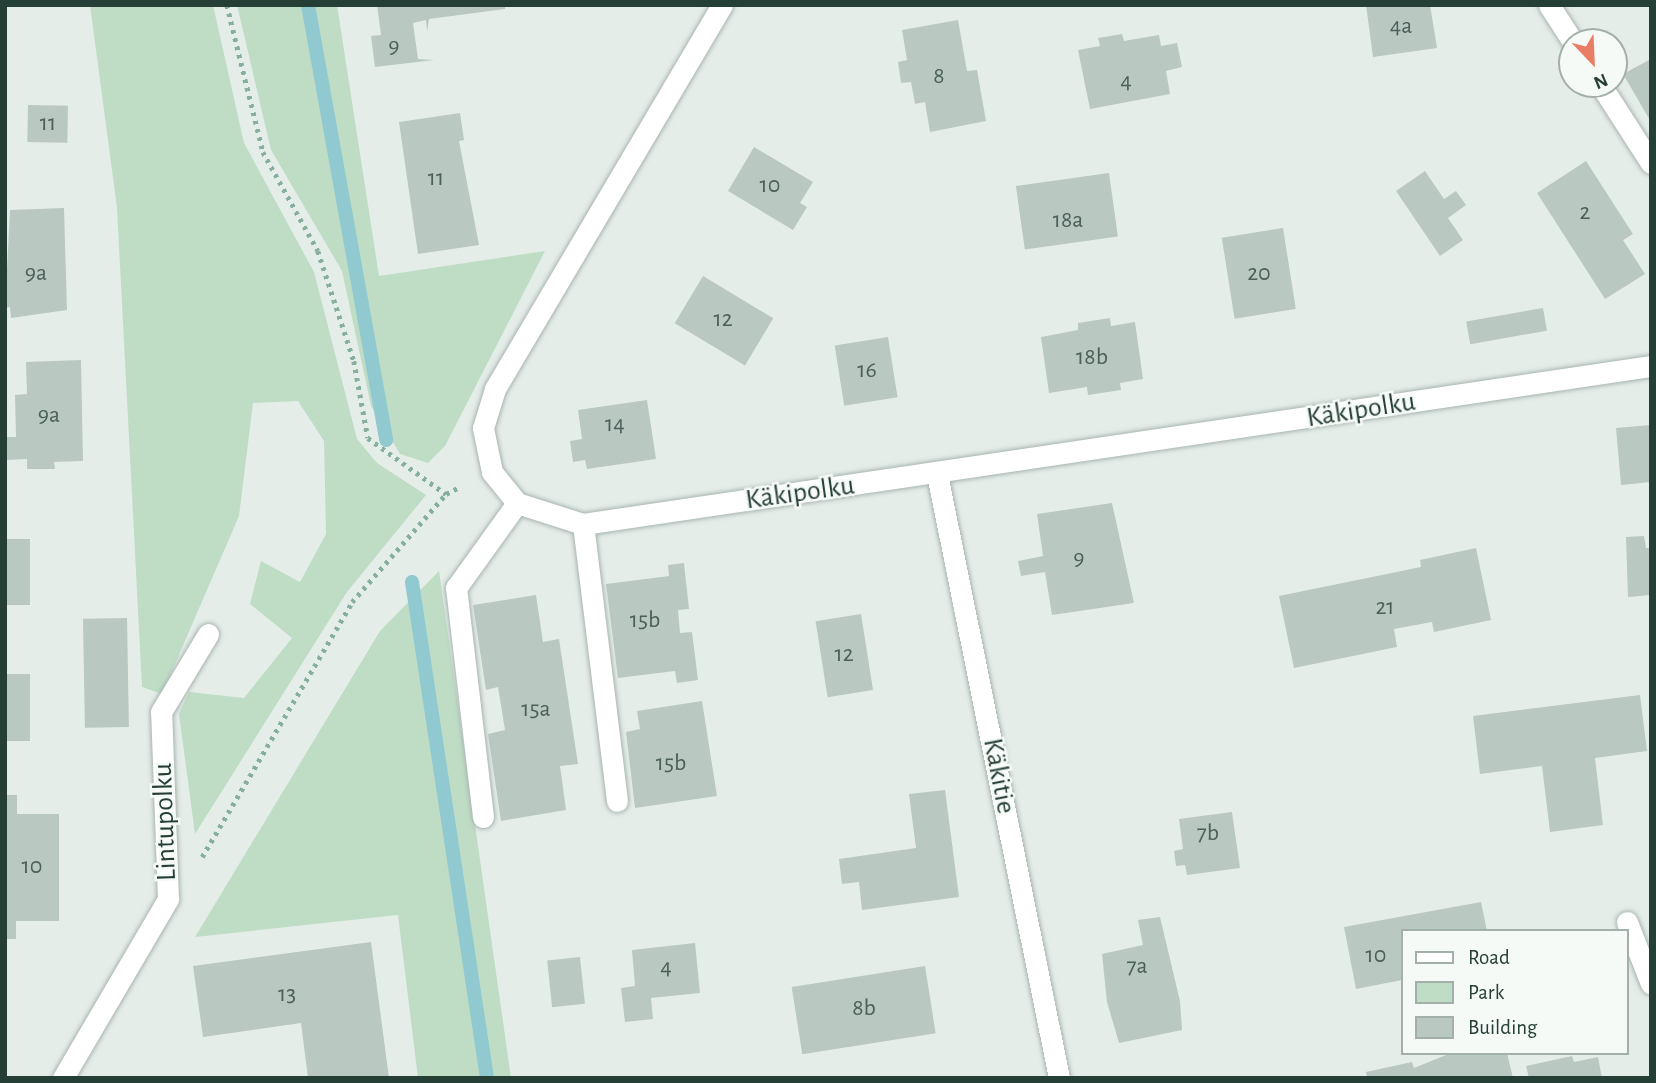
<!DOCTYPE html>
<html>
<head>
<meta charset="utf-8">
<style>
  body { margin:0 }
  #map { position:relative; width:1656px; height:1083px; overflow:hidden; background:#e5ede9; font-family:"Alegreya Sans",sans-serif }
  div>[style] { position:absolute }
  .green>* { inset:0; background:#bfddc5 }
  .stream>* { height:14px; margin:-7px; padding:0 7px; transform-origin:7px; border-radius:7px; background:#90c9cf }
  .building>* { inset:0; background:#bac8c2; transform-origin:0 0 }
  .path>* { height:4.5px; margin-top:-2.25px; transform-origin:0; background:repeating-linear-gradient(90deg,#87afa0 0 3.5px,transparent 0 8.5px) }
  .roads { filter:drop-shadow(0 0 2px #a8b5b0) drop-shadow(0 0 2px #a8b5b0) }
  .service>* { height:21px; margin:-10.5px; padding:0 10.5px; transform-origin:10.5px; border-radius:10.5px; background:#fff }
  .minor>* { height:21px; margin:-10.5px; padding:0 10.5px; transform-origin:10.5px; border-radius:10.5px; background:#fff }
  span { translate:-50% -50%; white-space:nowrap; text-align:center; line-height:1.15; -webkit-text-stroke:5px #f5faf7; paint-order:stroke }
  .number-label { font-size:24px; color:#4a6059 }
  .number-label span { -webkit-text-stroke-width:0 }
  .street-label { font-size:28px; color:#253e36 }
  .frame { position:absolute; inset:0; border:7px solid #253e36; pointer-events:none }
  .legend { position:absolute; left:1401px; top:929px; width:228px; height:126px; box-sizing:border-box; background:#f5faf7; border:2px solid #a2afaa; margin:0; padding:9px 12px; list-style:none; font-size:21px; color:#253e36 }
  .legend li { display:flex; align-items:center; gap:14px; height:35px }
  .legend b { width:35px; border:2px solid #a2afaa }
  .north { position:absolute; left:1558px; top:28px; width:70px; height:70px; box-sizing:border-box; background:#f5faf7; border:2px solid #a2afaa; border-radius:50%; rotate:157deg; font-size:19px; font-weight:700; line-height:28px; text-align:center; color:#253e36 }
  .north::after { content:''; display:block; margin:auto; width:24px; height:32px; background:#ea7e65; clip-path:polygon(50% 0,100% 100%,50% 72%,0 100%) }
</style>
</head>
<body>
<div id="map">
  <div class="green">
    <i style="clip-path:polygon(90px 5px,213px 5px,244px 143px,314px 272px,357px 439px,377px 463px,426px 495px,347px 592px,195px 834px,179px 714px,189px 692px,244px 698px,292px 638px,250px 604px,261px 561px,300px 582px,326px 534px,324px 441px,298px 401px,253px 403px,239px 516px,162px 694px,142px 687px,117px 208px)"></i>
    <i style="clip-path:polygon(237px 5px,337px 5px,379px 276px,545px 251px,445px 446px,428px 463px,400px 454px,371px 406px,342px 271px,271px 150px)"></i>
    <i style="clip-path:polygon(439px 571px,511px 1078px,418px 1078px,398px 915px,195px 937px,380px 631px)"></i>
  </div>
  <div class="stream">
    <i style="left:308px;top:5px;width:442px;rotate:79.8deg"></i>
    <i style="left:412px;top:582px;width:502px;rotate:81.4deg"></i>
  </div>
  <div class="building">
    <i style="clip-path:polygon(377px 5px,505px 5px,505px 9px,429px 19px,427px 32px,426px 20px,413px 23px,418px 59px,434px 60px,375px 67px,371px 36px,381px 35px)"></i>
    <i style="clip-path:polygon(1366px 5px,1430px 5px,1437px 48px,1373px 57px)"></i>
    <i style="clip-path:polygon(958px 20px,967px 71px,977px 70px,986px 121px,930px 132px,925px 102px,915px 104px,911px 82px,901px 83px,898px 62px,907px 60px,902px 30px)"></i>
    <i style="clip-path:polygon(1122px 34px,1124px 41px,1159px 35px,1161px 46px,1177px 43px,1182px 67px,1166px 71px,1170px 94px,1090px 109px,1078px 50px,1100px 46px,1098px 38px)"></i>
    <i style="clip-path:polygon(1651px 59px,1651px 122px,1623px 74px)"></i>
    <i style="left:28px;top:105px;width:40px;height:37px;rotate:1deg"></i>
    <i style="clip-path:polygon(460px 113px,464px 140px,459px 141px,479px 245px,418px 254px,399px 122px)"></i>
    <i style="clip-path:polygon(754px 147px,813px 182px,800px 203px,807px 207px,793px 230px,728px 191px)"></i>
    <i style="clip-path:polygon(1586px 161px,1633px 234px,1623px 240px,1645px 274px,1605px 299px,1537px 193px)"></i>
    <i style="clip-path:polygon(1425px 171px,1444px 199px,1456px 191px,1466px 205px,1448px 218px,1463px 240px,1440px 256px,1396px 191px)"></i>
    <i style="left:1109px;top:173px;width:64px;height:94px;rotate:82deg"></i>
    <i style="clip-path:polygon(64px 208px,67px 310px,11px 318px,10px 307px,5px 308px,10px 210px)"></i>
    <i style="left:1283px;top:228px;width:82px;height:62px;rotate:81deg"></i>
    <i style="left:703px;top:276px;width:82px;height:55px;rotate:31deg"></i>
    <i style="left:1543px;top:308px;width:23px;height:78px;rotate:80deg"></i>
    <i style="clip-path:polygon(1110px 318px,1111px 326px,1135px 322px,1143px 379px,1120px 383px,1121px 390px,1088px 395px,1087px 387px,1049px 393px,1041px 337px,1078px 330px,1078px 323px)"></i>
    <i style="left:888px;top:337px;width:61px;height:54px;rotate:81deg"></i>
    <i style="clip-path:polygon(81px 360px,83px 461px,54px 462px,55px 469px,27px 469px,27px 459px,7px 460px,6px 437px,16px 437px,15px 395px,27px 394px,26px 362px)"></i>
    <i style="clip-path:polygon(647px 400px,656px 459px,587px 469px,585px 460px,573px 462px,570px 441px,582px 439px,578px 410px)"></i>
    <i style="clip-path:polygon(1651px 425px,1651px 482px,1621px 485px,1616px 428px)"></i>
    <i style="clip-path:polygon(1112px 503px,1134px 603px,1052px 615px,1045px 572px,1021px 576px,1018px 561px,1043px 556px,1037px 514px)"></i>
    <i style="clip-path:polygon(1644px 536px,1646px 548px,1651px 548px,1651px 595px,1628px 597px,1626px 537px)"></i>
    <i style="left:5px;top:539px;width:25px;height:66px"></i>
    <i style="clip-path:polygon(1476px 548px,1491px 620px,1434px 632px,1432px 622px,1394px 629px,1397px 647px,1294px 668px,1279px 596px,1421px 567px,1420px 560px)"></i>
    <i style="clip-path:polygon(684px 563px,689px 609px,678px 610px,680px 633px,692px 632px,698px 680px,677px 683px,675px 671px,618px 678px,606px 584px,669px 576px,668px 565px)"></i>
    <i style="clip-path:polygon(536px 595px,543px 642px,559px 639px,578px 764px,560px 766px,566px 810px,501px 821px,488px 734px,505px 730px,498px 687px,486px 690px,473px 605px)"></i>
    <i style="left:861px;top:614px;width:77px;height:46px;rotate:81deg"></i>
    <i style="left:127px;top:618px;width:109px;height:44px;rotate:89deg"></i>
    <i style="left:5px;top:674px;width:25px;height:67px"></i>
    <i style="clip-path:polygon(1640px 695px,1647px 751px,1595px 758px,1603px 825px,1550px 832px,1542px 766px,1480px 774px,1473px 716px)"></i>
    <i style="clip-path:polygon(702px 701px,717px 796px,635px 808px,626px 732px,640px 729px,637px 711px)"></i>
    <i style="clip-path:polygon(945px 790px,959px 897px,862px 910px,859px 882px,842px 884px,839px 859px,916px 848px,909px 794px)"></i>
    <i style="clip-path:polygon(5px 795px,17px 795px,17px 814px,59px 814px,59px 921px,16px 921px,16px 939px,5px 939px)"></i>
    <i style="clip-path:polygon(1232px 812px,1240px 868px,1187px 875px,1185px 865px,1176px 866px,1174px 851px,1183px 849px,1179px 819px)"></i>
    <i style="clip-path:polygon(1481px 902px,1487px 931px,1402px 931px,1402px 980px,1356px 989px,1344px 927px)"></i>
    <i style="clip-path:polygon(1160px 917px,1180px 1001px,1182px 1030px,1119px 1043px,1107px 1002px,1102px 954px,1143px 945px,1138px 920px)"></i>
    <i style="clip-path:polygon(371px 942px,389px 1078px,308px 1078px,301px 1023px,203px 1037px,193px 966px)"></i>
    <i style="clip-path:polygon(695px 943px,700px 993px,651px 998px,653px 1019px,625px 1022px,621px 988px,635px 986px,632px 950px)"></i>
    <i style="left:580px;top:957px;width:47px;height:33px;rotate:84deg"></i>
    <i style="left:925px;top:966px;width:68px;height:135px;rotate:81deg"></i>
    <i style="clip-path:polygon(1451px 1053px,1507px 1053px,1513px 1078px,1367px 1078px,1366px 1072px,1412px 1062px,1414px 1068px)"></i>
    <i style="clip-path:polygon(1572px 1056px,1574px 1062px,1598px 1057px,1602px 1078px,1529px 1078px,1526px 1066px)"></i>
  </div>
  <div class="path">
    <i style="left:227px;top:5px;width:151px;rotate:76.2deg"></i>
    <i style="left:263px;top:152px;width:113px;rotate:60.9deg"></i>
    <i style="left:318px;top:251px;width:116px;rotate:71.9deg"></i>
    <i style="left:354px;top:361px;width:78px;rotate:79.7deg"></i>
    <i style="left:368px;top:438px;width:96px;rotate:35.7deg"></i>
    <i style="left:202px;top:857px;width:296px;rotate:-59.5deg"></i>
    <i style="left:352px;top:602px;width:143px;rotate:-49deg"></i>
    <i style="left:446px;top:494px;width:17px;rotate:-28deg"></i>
  </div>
  <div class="roads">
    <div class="service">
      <i style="left:583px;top:524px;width:279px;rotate:83deg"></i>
      <i style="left:483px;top:817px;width:231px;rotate:-96.7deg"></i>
      <i style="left:456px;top:588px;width:105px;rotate:-54.3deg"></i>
    </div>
    <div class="minor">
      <i style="left:722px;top:5px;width:446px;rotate:120.6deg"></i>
      <i style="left:495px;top:389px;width:41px;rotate:107.1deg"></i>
      <i style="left:483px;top:428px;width:45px;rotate:78.4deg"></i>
      <i style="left:492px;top:472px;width:40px;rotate:51deg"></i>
      <i style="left:517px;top:503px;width:69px;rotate:17.7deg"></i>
      <i style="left:583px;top:524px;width:1080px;rotate:-8.42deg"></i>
      <i style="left:1549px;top:5px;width:44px;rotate:57deg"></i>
      <i style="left:1600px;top:84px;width:94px;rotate:57.2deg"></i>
      <i style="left:937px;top:474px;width:616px;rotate:78.58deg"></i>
      <i style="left:1627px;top:922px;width:66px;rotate:68.8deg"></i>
      <i style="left:63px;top:1078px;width:208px;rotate:-59.6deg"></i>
      <i style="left:168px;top:899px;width:187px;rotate:-92.1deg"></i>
      <i style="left:161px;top:712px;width:91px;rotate:-58.9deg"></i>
    </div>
  </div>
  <div class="number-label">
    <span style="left:1401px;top:27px">4a</span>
    <span style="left:394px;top:47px">9</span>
    <span style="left:939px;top:77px">8</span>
    <span style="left:1126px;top:82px">4</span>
    <span style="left:48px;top:124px">11</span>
    <span style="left:436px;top:179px">11</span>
    <span style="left:770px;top:186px">10</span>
    <span style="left:1585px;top:213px">2</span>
    <span style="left:1068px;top:221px">18a</span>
    <span style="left:36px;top:274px">9a</span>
    <span style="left:1259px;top:274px">20</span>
    <span style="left:723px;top:320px">12</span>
    <span style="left:1092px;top:358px">18b</span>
    <span style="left:867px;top:371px">16</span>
    <span style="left:49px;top:416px">9a</span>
    <span style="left:615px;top:425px">14</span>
    <span style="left:1079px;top:559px">9</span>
    <span style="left:1385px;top:608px">21</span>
    <span style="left:645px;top:621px">15b</span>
    <span style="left:844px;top:655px">12</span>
    <span style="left:536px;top:710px">15a</span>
    <span style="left:671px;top:764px">15b</span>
    <span style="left:1208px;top:834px">7b</span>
    <span style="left:32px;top:867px">10</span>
    <span style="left:1376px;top:956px">10</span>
    <span style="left:1137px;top:967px">7a</span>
    <span style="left:666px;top:968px">4</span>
    <span style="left:287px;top:995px">13</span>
    <span style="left:864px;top:1009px">8b</span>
  </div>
  <div class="street-label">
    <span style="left:1361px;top:410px;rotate:-9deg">Käkipolku</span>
    <span style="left:800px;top:493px;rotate:-8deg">Käkipolku</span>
    <span style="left:999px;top:776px;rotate:79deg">Käkitie</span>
    <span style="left:165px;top:822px;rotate:-92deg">Lintupolku</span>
  </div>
  <div class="frame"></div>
  <ul class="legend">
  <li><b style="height:9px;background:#fff"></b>Road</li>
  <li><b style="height:19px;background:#bfddc5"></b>Park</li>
  <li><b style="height:19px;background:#bac8c2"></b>Building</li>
  </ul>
  <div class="north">N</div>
</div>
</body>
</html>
